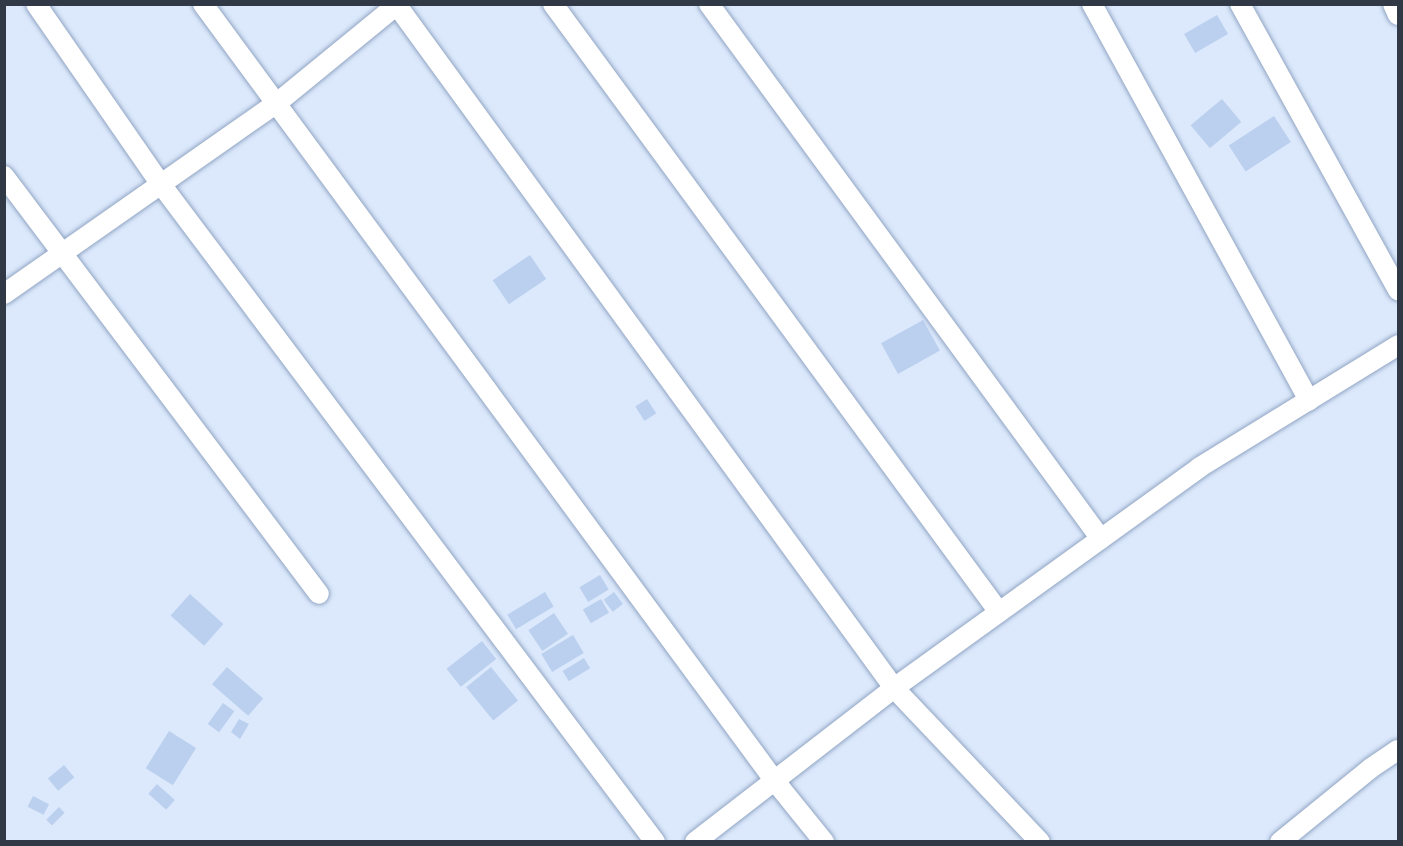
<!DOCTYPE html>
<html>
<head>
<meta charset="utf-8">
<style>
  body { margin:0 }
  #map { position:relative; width:1403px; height:846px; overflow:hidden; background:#dce9fc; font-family:"Work Sans",sans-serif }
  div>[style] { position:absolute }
  .building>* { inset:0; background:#bbd0ef; transform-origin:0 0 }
  .roads { filter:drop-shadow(0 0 2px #91a5c3) drop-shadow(0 0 2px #91a5c3) }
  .street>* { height:20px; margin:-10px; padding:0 10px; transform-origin:10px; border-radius:10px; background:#fff }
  span { translate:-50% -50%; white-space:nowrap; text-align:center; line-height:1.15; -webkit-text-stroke:5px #fff; paint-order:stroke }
  .frame { position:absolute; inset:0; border:6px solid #303945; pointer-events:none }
</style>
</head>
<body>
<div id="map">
  <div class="building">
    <i style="left:1217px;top:15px;width:22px;height:38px;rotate:60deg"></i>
    <i style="left:1222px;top:99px;width:30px;height:41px;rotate:50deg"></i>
    <i style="left:1274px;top:116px;width:31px;height:54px;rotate:57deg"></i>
    <i style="left:530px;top:255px;width:29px;height:45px;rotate:56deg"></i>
    <i style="left:923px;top:320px;width:35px;height:48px;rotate:61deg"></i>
    <i style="left:647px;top:399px;width:17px;height:14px;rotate:57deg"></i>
    <i style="left:600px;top:575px;width:17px;height:24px;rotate:59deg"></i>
    <i style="left:545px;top:592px;width:17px;height:44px;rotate:59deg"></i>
    <i style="left:614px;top:592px;width:15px;height:13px;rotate:53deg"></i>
    <i style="left:190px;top:594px;width:45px;height:29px;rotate:42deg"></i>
    <i style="left:601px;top:599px;width:16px;height:21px;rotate:60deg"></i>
    <i style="left:554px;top:613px;width:25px;height:31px;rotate:56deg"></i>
    <i style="left:573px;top:635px;width:21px;height:37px;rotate:59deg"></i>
    <i style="left:482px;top:641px;width:23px;height:45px;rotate:52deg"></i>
    <i style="left:584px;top:658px;width:12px;height:25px;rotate:59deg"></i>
    <i style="left:227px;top:667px;width:48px;height:23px;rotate:41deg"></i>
    <i style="left:491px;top:667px;width:43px;height:32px;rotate:51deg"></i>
    <i style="left:223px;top:703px;width:14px;height:26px;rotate:36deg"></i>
    <i style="clip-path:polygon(239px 719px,249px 724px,240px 739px,231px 732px)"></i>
    <i style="left:169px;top:731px;width:32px;height:44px;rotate:32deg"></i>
    <i style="left:64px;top:765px;width:16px;height:21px;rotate:50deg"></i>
    <i style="left:157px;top:784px;width:24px;height:13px;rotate:42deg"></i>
    <i style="left:33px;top:796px;width:18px;height:12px;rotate:27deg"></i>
    <i style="left:59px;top:807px;width:8px;height:18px;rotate:45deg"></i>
  </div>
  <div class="roads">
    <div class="street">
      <i style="left:36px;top:4px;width:218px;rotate:55.3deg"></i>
      <i style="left:160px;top:183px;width:824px;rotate:53.09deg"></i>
      <i style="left:203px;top:4px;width:963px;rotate:53.65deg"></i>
      <i style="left:774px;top:780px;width:80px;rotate:51.1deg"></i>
      <i style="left:396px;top:4px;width:846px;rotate:53.94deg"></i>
      <i style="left:894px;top:688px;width:212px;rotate:46.5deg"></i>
      <i style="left:553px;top:4px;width:754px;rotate:53.74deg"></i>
      <i style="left:709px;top:4px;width:663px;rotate:53.77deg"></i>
      <i style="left:1092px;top:4px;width:452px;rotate:61.3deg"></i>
      <i style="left:1240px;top:4px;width:327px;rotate:61.1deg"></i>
      <i style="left:1393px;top:4px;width:12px;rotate:66deg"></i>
      <i style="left:4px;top:176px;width:523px;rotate:53deg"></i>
      <i style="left:4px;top:294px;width:333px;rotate:-35deg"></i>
      <i style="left:277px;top:103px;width:156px;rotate:-39.3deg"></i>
      <i style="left:695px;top:842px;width:252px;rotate:-37.7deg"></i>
      <i style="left:894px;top:688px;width:377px;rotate:-35.8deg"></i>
      <i style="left:1200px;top:467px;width:233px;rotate:-31.6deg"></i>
      <i style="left:1280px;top:842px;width:117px;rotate:-39.1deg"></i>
      <i style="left:1371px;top:768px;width:32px;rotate:-34deg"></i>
    </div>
  </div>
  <div class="frame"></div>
</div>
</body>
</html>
